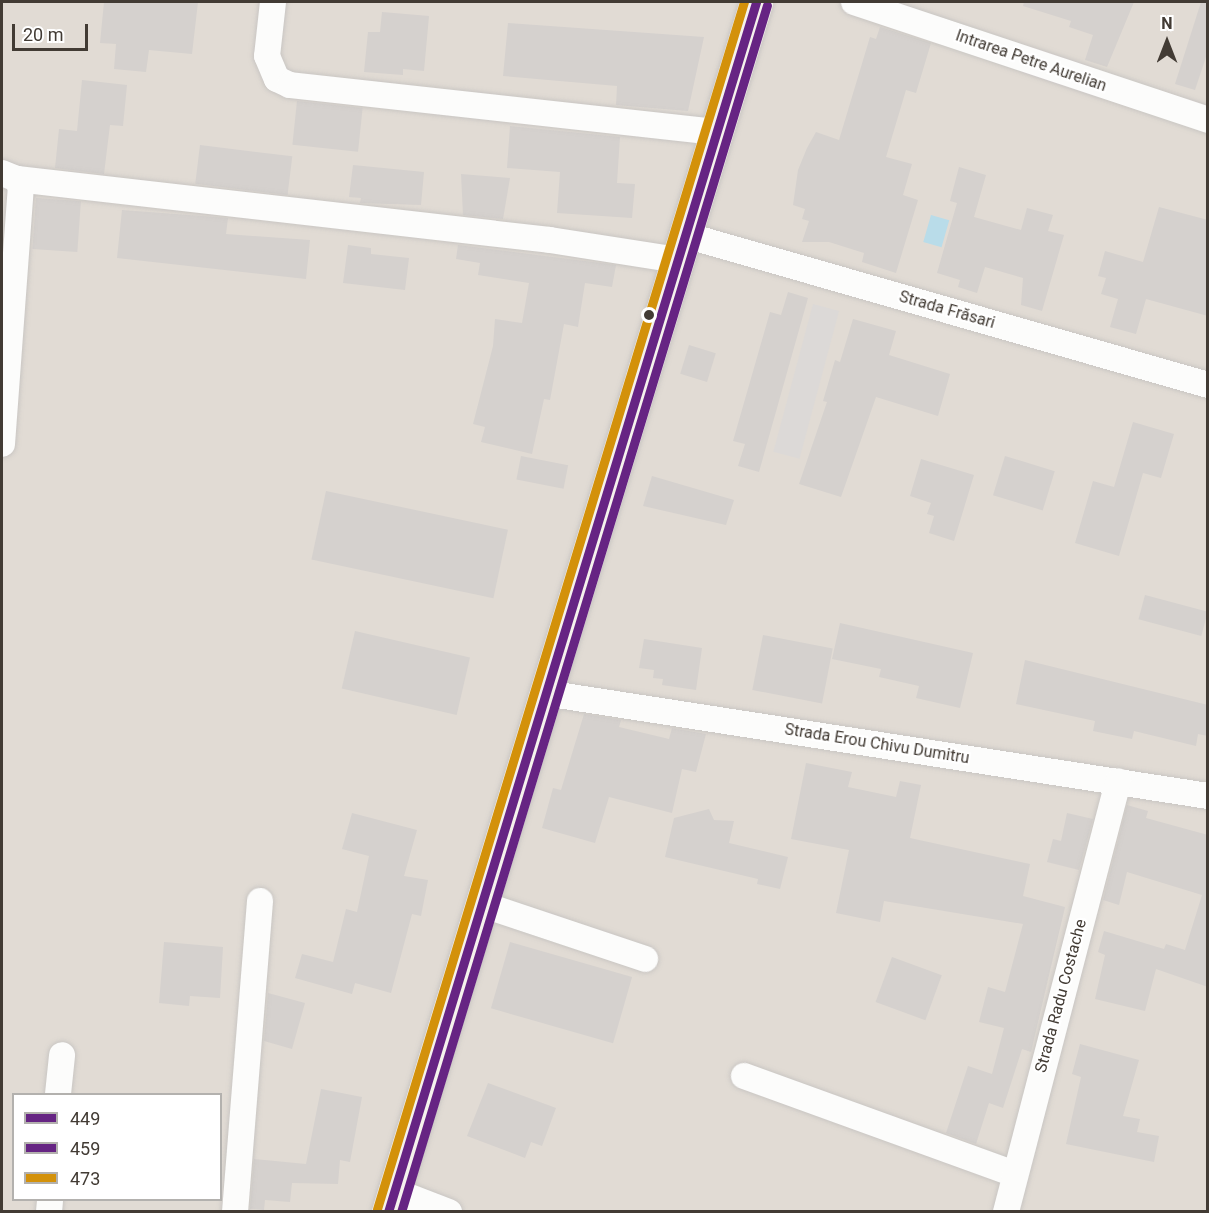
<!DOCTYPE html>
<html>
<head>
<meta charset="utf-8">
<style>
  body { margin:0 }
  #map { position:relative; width:1209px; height:1213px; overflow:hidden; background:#edeae7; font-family:Roboto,sans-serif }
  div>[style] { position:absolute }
  .residential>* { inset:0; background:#e1dbd4 }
  .parking>* { inset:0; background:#dcd9d7; transform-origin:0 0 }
  .water>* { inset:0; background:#b9dce9; transform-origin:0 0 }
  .building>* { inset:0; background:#d5d1ce; transform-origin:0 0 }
  .roads { filter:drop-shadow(0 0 2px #c9c6c3) drop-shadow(0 0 2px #c9c6c3) }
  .minor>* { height:26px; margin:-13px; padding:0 13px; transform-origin:13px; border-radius:13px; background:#fcfcfb }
  .secondary>* { height:33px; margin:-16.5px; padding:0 16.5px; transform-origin:16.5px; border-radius:16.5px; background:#f5f2ed }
  .bus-1>* { height:9px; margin:-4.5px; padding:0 4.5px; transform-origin:4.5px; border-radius:4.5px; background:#662483 }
  .bus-2>* { height:9px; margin:-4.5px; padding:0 4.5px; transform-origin:4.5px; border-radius:4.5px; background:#662483 }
  .bus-3>* { height:9px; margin:-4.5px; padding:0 4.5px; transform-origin:4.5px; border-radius:4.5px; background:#d3910a }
  .dots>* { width:16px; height:16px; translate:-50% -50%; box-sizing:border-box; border:3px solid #fff; border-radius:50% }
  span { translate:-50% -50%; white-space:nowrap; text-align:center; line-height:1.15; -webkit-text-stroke:4.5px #fff; paint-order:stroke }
  .street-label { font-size:16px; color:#423b34 }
  .frame { position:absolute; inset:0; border:3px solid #423b34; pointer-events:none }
  .legend { position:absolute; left:12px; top:1093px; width:210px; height:108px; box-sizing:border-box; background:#fff; border:2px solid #b3b1ae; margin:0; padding:8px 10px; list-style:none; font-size:18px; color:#423b34 }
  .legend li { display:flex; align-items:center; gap:12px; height:30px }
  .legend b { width:30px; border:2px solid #b3b1ae }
  .north { position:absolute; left:1137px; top:12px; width:60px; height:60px; -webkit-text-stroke:4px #fff; paint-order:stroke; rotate:0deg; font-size:16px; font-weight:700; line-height:24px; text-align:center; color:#423b34 }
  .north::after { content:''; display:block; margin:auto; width:21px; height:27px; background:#423b34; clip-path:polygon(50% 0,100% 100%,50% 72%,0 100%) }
  .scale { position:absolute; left:12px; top:24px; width:76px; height:27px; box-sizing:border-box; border:3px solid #423b34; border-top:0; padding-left:8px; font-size:18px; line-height:21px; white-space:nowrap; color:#423b34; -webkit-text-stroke:4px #fff; paint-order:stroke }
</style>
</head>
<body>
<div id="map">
  <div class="residential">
    <i style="clip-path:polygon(evenodd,2px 2px,1207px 2px,1207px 1211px,2px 1212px,2px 2px,14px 1094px,220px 1094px,220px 1200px,14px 1200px,14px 1094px)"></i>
  </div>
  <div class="parking">
    <i style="left:813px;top:304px;width:27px;height:153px;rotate:15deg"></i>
  </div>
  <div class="water">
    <i style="left:931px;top:215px;width:19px;height:28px;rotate:16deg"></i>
  </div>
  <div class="building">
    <i style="clip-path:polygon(104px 2px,198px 2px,192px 54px,149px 50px,146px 72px,114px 69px,116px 44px,100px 43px)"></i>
    <i style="clip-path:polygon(1024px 2px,1134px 2px,1107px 67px,1085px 60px,1093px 35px,1069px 27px,1071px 21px,1023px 6px)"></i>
    <i style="clip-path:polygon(1201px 2px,1208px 2px,1208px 51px,1195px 90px,1175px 84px)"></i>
    <i style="clip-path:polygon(382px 12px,429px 16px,424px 71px,403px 69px,403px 75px,364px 72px,368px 32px,380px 32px)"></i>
    <i style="clip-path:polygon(508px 23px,704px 37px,688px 111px,616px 105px,617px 86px,503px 76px)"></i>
    <i style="clip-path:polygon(880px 27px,931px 43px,916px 93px,906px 90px,886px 157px,912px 164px,903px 195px,918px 200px,896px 273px,862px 262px,864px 253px,829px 242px,802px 242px,809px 221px,802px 219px,805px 209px,793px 205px,798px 170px,807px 148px,816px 132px,839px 140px,870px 37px,876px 39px)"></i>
    <i style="clip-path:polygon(82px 80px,127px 85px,123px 126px,110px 125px,104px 174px,55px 168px,59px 129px,77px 131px)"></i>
    <i style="left:297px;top:101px;width:66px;height:44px;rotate:6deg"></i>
    <i style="clip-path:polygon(510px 126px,620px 137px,617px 183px,635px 184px,632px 218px,557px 213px,560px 172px,507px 168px)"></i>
    <i style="left:200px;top:145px;width:93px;height:39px;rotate:7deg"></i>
    <i style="clip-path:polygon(353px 165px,424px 172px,421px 205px,360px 203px,361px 198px,349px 197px)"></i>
    <i style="clip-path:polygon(959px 167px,986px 175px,974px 217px,1021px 230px,1027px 208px,1053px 215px,1048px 231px,1064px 235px,1042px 311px,1021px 305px,1023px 278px,985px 267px,977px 293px,958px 287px,960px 280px,937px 273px,957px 203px,950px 201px)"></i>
    <i style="clip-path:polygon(461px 174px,510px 178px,503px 219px,463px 215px)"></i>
    <i style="left:36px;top:198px;width:45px;height:51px;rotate:4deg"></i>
    <i style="clip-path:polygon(1159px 207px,1208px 220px,1208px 316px,1146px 299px,1136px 334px,1110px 327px,1118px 299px,1101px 294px,1106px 278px,1098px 276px,1105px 251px,1143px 262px)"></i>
    <i style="clip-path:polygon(122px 210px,228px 218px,226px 234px,310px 240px,306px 279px,117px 258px)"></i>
    <i style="clip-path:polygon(348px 245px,371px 248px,371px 254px,409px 258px,405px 290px,343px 283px)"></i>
    <i style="clip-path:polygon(458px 245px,616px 265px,612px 287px,585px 283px,578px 327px,564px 324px,550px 400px,544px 399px,532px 454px,481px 442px,485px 427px,473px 424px,493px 346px,495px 319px,522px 323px,529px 283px,478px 275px,480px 263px,456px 259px)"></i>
    <i style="clip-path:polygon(788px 292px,808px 298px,759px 472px,738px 466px,745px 444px,733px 441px,770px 312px,781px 315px)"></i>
    <i style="clip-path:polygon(853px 319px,896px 331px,889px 355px,950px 374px,938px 416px,876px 397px,841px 497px,799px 484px,827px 402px,823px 401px,835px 360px,840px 362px)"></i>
    <i style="left:689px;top:345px;width:28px;height:30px;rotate:17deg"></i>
    <i style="clip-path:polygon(1133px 422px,1174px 434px,1161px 478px,1143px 473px,1119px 556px,1075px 543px,1093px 481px,1114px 487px)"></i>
    <i style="left:521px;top:456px;width:48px;height:24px;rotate:11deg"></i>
    <i style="left:1005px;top:456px;width:52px;height:41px;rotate:17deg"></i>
    <i style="clip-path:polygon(921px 459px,974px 475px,954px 541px,929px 533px,934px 516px,927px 514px,931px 503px,910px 496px)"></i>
    <i style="clip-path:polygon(652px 476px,734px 500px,726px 525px,643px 506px)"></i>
    <i style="left:326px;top:491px;width:186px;height:70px;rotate:12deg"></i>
    <i style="left:1145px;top:595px;width:65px;height:25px;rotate:15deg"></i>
    <i style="clip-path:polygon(840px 623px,973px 653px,960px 708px,916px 698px,919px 686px,879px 677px,881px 669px,832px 659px)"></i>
    <i style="left:355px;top:631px;width:118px;height:59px;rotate:13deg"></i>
    <i style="left:763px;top:635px;width:71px;height:56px;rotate:11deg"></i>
    <i style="clip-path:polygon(644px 639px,702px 648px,696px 690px,662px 685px,663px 679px,653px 678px,654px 670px,639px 668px)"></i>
    <i style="clip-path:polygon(1025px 660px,1208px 705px,1208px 736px,1198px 734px,1196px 746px,1134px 731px,1132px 739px,1093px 731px,1095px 721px,1016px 704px)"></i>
    <i style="clip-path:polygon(584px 714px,621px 720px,619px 727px,669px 739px,672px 728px,706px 734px,696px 772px,682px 769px,672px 813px,609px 797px,595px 843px,542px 828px,553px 788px,561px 790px)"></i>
    <i style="clip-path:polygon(806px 763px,852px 772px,848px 787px,896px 797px,900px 781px,921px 785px,910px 838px,1030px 864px,1023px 896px,1065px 907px,1031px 1052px,1022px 1049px,1003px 1108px,989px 1103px,976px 1144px,946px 1133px,968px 1066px,992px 1074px,1004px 1028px,979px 1022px,988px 987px,1005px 992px,1023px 924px,884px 901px,880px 922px,836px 913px,849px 850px,791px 839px)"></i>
    <i style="clip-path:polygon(1127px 805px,1148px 811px,1146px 818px,1208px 835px,1208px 987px,1156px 969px,1145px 1011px,1095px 999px,1105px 955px,1098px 952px,1104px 931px,1164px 949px,1166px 944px,1185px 950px,1202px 895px,1127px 872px,1119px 905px,1103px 900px)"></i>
    <i style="clip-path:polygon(709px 809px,714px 820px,734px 821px,729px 843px,788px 857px,780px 889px,757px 884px,758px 879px,665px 857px,674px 818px)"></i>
    <i style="clip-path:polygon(352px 813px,417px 830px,404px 876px,428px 880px,421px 916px,412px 914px,391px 993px,355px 983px,352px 994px,295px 978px,302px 954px,333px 962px,346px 909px,357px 912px,369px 856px,342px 849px)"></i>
    <i style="clip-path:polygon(1067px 813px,1093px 819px,1079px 870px,1047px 862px,1053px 839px,1061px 841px)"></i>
    <i style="clip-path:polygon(164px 942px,223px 947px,220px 998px,190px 996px,189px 1006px,159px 1003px)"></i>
    <i style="left:510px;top:942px;width:127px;height:69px;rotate:16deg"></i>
    <i style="left:892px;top:957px;width:53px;height:48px;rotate:20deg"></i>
    <i style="clip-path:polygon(268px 993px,305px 1003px,292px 1049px,264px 1041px)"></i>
    <i style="clip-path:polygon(1080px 1044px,1139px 1060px,1123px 1116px,1140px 1119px,1137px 1132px,1159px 1136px,1154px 1162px,1066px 1144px,1081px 1077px,1072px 1074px)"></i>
    <i style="clip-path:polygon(488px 1083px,556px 1108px,542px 1146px,531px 1142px,525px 1158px,467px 1136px)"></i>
    <i style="clip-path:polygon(321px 1089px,362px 1097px,350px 1162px,340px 1160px,338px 1184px,292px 1183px,290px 1202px,265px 1200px,264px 1210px,250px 1209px,254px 1159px,306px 1164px)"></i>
  </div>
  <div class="roads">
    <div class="minor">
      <i style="left:273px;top:2px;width:54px;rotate:96.3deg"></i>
      <i style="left:267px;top:56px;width:25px;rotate:67deg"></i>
      <i style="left:277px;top:79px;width:14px;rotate:25deg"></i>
      <i style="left:290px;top:85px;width:429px;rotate:6.3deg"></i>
      <i style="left:854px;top:2px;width:373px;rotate:18.4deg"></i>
      <i style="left:2px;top:173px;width:16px;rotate:22deg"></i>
      <i style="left:17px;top:179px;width:536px;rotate:6.53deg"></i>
      <i style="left:550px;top:240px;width:130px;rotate:8.9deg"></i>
      <i style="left:685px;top:235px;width:544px;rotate:16deg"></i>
      <i style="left:2px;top:444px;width:257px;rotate:-85.8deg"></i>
      <i style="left:21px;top:188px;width:10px;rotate:-114deg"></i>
      <i style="left:545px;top:693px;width:671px;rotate:8.83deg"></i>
      <i style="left:481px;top:904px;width:173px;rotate:18.5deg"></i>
      <i style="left:744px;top:1076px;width:288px;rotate:19.9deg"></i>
      <i style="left:58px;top:1094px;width:39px;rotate:-84deg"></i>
      <i style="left:394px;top:1191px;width:59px;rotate:20.9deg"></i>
      <i style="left:49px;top:1212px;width:12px;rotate:-85deg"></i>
      <i style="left:235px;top:1212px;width:312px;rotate:-85.4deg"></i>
      <i style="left:1006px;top:1212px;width:445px;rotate:-75.4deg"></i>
    </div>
    <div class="secondary">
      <i style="left:388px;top:1212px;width:1265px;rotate:-73.08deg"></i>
    </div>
  </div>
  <div class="bus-1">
    <i style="left:388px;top:1212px;width:1265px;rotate:-73.08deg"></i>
  </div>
  <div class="bus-2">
    <i style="left:401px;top:1212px;width:1261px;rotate:-73.13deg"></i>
  </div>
  <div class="bus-3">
    <i style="left:377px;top:1209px;width:1262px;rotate:-73.09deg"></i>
  </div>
  <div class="dots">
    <i style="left:649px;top:315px;background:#423b34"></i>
  </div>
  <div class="street-label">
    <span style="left:1031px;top:61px;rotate:19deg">Intrarea Petre Aurelian</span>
    <span style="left:947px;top:310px;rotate:16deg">Strada Frăsari</span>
    <span style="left:877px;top:744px;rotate:9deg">Strada Erou Chivu Dumitru</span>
    <span style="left:1061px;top:996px;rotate:-75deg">Strada Radu Costache</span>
  </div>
  <div class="frame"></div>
  <ul class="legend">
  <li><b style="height:8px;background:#662483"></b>449</li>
  <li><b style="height:8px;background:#662483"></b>459</li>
  <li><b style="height:8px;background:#d3910a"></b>473</li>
  </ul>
  <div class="north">N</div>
  <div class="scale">20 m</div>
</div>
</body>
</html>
